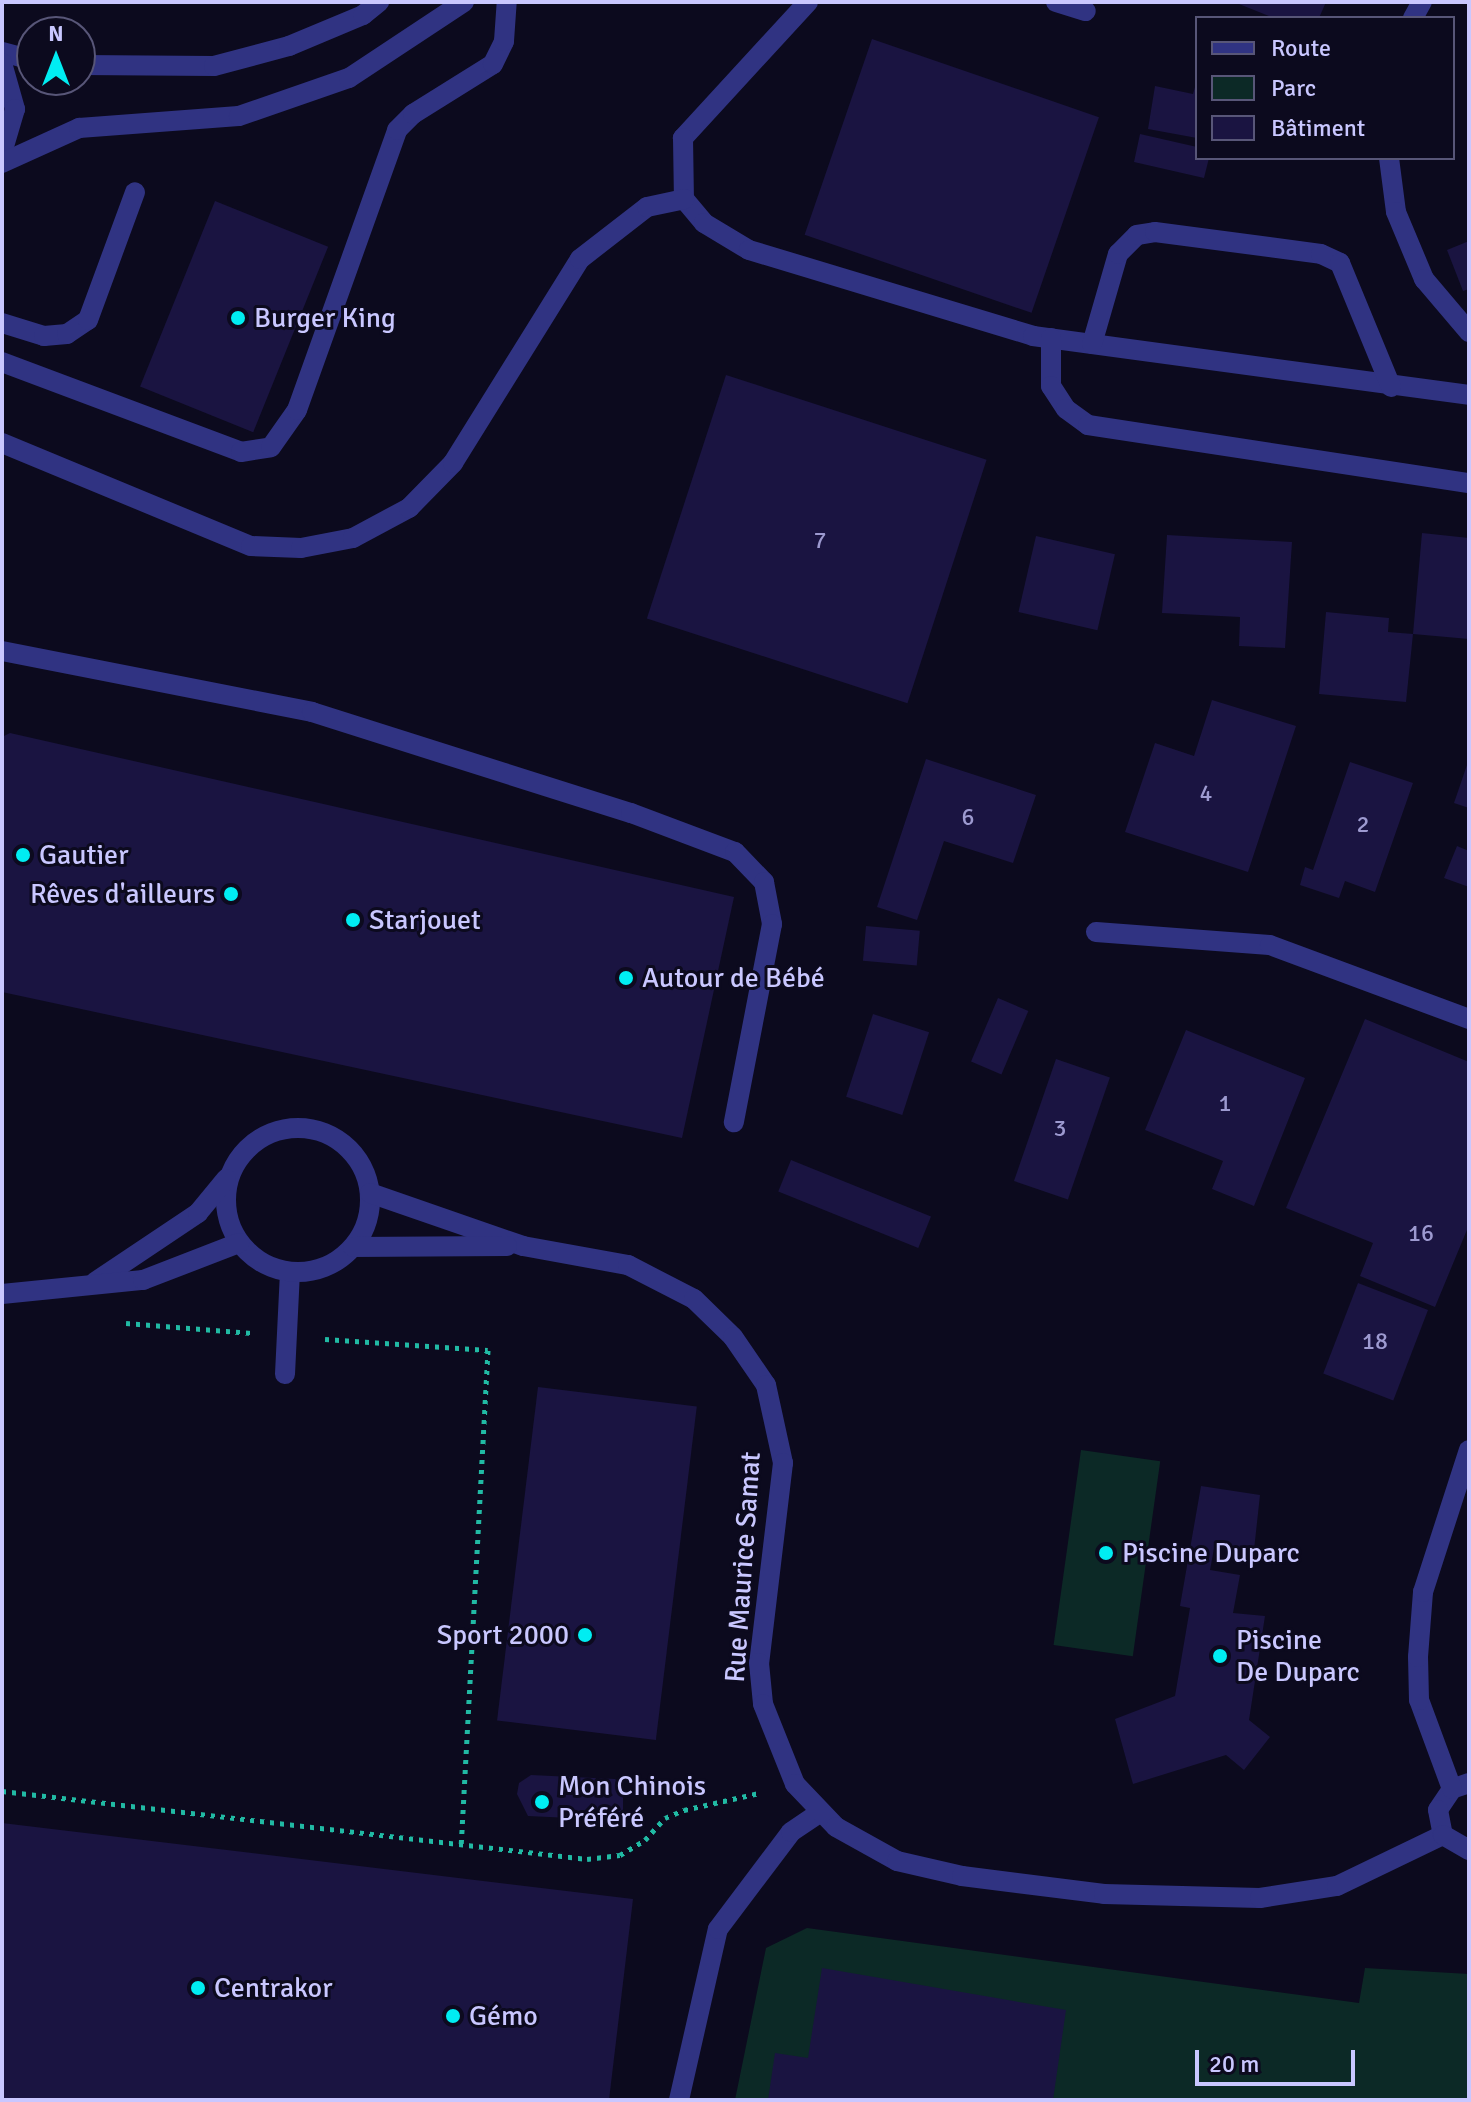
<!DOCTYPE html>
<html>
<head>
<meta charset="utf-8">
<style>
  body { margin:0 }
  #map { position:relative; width:1471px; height:2102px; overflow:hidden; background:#0c0a1e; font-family:Signika,sans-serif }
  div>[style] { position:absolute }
  .green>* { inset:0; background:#0c2926; transform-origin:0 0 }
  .building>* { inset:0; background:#1a1441; transform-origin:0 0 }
  .path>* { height:5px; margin-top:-2.5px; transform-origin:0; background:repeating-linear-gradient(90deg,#21baa4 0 4px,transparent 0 10px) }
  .lane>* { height:20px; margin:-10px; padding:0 10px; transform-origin:10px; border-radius:10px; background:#303382 }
  .street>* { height:20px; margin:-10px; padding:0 10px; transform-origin:10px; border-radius:10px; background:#303382 }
  .street>.ring { margin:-10px; padding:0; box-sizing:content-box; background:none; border:20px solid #303382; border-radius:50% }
  .dots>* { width:22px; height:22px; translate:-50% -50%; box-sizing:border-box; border:4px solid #0c0a1e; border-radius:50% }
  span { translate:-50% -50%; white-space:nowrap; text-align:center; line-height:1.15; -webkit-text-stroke:6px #0c0a1e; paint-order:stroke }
  .number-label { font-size:24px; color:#9d9ad0 }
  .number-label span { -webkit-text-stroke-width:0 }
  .poi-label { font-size:28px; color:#c9c7ff }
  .left { translate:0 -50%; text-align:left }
  .right { translate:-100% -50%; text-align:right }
  .street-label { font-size:28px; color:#c9c7ff }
  .frame { position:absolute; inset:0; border:4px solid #c9c7ff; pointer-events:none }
  .legend { position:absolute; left:1195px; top:16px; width:260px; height:144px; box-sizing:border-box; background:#0c0a1e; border:2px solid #585678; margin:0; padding:10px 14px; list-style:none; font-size:24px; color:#c9c7ff }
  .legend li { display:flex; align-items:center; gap:16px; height:40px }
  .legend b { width:40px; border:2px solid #585678 }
  .north { position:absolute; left:16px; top:16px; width:80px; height:80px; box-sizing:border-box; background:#0c0a1e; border:2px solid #585678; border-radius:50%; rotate:0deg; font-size:22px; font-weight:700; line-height:32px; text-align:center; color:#c9c7ff }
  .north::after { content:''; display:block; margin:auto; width:28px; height:36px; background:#00edf2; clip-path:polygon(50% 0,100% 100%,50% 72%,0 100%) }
  .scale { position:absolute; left:1195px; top:2050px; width:160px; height:36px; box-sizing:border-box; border:4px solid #c9c7ff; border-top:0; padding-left:10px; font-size:24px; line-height:28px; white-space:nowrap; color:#c9c7ff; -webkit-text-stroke:6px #0c0a1e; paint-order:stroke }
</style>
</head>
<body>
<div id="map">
  <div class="green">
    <i style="left:1081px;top:1450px;width:80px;height:197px;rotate:8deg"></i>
    <i style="clip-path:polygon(807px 1928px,1359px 2003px,1365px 1968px,1469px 1974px,1469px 2100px,735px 2100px,766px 1948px)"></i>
  </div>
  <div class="building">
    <i style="clip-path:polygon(1234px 2px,1326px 2px,1319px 18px,1274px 18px)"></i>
    <i style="left:872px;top:39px;width:240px;height:207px;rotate:19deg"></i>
    <i style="clip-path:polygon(1197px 80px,1197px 138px,1148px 129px,1155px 86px,1193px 94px)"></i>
    <i style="clip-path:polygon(1140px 134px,1197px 147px,1197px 158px,1209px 158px,1204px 178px,1134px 162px)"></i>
    <i style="left:215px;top:201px;width:122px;height:200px;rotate:22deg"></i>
    <i style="clip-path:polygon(1469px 241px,1469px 289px,1463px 291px,1447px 250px)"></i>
    <i style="left:726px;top:375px;width:274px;height:256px;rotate:18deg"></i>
    <i style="clip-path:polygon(1422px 533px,1469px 538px,1469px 639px,1413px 634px)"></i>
    <i style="clip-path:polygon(1167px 535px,1292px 542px,1285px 648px,1239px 646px,1240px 617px,1162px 613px)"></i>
    <i style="left:1036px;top:536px;width:81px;height:78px;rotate:13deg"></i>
    <i style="clip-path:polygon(1326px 612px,1389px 618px,1388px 632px,1413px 634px,1406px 702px,1319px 694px)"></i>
    <i style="clip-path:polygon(1212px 700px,1296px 726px,1248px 872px,1125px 832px,1155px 743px,1194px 756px)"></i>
    <i style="clip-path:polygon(10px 733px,734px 897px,682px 1138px,2px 992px,2px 737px)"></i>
    <i style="clip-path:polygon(926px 759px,1036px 795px,1013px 863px,944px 841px,917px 920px,877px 907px)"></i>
    <i style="clip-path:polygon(1350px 762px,1413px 783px,1375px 892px,1345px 881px,1339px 898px,1300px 885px,1305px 867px,1313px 870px)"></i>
    <i style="clip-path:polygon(1468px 762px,1469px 762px,1469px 808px,1454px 803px)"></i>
    <i style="clip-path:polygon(1457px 846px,1469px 851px,1469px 887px,1444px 878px)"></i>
    <i style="left:866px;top:926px;width:54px;height:35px;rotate:5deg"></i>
    <i style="left:998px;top:998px;width:33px;height:69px;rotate:23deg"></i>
    <i style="left:873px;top:1014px;width:59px;height:87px;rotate:18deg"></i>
    <i style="clip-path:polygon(1365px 1019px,1469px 1062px,1469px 1225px,1435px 1307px,1360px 1276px,1373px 1243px,1286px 1208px)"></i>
    <i style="clip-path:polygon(1186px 1030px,1305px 1078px,1254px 1206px,1212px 1189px,1223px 1161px,1145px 1130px)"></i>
    <i style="left:1056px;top:1059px;width:57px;height:129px;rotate:19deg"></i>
    <i style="left:791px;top:1160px;width:151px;height:34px;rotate:22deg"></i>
    <i style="left:1358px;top:1283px;width:75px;height:97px;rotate:21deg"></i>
    <i style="left:538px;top:1387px;width:160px;height:336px;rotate:7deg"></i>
    <i style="clip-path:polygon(1201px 1486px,1260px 1495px,1254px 1550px,1215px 1543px,1210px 1570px,1240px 1575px,1233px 1613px,1265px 1616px,1249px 1720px,1270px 1737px,1244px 1770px,1226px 1755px,1133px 1784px,1115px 1719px,1175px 1696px,1190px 1608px,1180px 1606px)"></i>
    <i style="clip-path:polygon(531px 1775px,615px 1779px,623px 1787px,623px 1812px,612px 1820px,528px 1816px,517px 1794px,519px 1783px)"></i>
    <i style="clip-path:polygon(2px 1823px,633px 1899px,609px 2100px,2px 2100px)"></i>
    <i style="clip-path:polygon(822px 1968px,1066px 2010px,1053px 2100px,768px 2100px,775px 2053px,808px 2058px)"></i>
  </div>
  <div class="path">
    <i style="left:126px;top:1323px;width:126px;rotate:4.5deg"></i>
    <i style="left:325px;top:1339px;width:163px;rotate:3.9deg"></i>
    <i style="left:488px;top:1350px;width:495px;rotate:93.1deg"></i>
    <i style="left:2px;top:1791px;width:589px;rotate:6.63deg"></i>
    <i style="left:587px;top:1859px;width:33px;rotate:-7deg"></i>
    <i style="left:620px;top:1855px;width:29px;rotate:-31deg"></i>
    <i style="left:645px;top:1840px;width:30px;rotate:-48deg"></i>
    <i style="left:665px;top:1818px;width:21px;rotate:-23deg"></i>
    <i style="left:684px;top:1810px;width:77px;rotate:-12.8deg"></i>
  </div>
  <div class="lane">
    <i style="left:808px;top:2px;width:185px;rotate:132.6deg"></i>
    <i style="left:683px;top:138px;width:61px;rotate:89.1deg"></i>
    <i style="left:684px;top:199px;width:31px;rotate:50deg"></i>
    <i style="left:704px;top:223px;width:52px;rotate:31deg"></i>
    <i style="left:749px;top:250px;width:297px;rotate:16.8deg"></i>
    <i style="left:1033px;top:336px;width:440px;rotate:7.7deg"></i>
    <i style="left:1056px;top:2px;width:31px;rotate:17deg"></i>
    <i style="left:2px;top:323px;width:44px;rotate:17.2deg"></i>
    <i style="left:44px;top:336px;width:23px;rotate:-5deg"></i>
    <i style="left:67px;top:334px;width:25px;rotate:-34deg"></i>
    <i style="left:88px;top:320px;width:136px;rotate:-69.8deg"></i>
    <i style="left:1051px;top:338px;width:48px;rotate:90deg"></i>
    <i style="left:1051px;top:386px;width:27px;rotate:57deg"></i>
    <i style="left:1066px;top:409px;width:27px;rotate:36deg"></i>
    <i style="left:1088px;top:425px;width:385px;rotate:8.7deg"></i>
    <i style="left:1092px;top:344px;width:94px;rotate:-73.9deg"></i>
    <i style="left:1118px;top:254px;width:27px;rotate:-45deg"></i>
    <i style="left:1137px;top:235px;width:18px;rotate:-9deg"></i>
    <i style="left:1155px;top:232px;width:167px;rotate:7.5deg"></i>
    <i style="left:1321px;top:254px;width:21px;rotate:25deg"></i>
    <i style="left:1340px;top:263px;width:134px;rotate:67.6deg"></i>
    <i style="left:2px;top:362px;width:255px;rotate:20.6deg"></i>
    <i style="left:241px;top:452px;width:30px;rotate:-9deg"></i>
    <i style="left:271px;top:447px;width:45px;rotate:-54.9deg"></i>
    <i style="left:297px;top:410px;width:297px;rotate:-70.3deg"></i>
    <i style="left:397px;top:130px;width:23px;rotate:-45deg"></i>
    <i style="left:413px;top:114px;width:94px;rotate:-32deg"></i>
    <i style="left:493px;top:64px;width:25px;rotate:-64deg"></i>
    <i style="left:504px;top:41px;width:39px;rotate:-86deg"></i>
    <i style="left:2px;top:443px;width:269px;rotate:22.5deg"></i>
    <i style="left:251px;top:546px;width:50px;rotate:2.3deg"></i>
    <i style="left:301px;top:548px;width:53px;rotate:-10.9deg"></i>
    <i style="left:353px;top:538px;width:64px;rotate:-28.2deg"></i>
    <i style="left:409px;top:508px;width:63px;rotate:-45.6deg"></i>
    <i style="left:453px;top:463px;width:240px;rotate:-58.1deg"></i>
    <i style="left:580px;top:259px;width:85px;rotate:-37.8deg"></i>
    <i style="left:647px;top:207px;width:38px;rotate:-12deg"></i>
    <i style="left:2px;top:651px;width:316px;rotate:11.1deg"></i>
    <i style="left:312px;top:712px;width:335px;rotate:17.6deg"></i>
    <i style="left:631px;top:813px;width:111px;rotate:20.6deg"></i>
    <i style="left:735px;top:852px;width:42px;rotate:46deg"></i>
    <i style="left:764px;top:882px;width:43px;rotate:79.2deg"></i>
    <i style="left:772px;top:924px;width:202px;rotate:100.9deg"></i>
    <i style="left:285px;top:1374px;width:102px;rotate:-87.2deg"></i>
    <i style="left:679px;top:2100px;width:175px;rotate:-77.2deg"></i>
    <i style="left:718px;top:1929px;width:121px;rotate:-53deg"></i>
    <i style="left:791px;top:1832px;width:36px;rotate:-34deg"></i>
  </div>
  <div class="street">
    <i style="left:1413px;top:18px;width:18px;rotate:-61deg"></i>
    <i style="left:2px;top:52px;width:31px;rotate:15deg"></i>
    <i style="left:2px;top:63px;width:48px;rotate:74.2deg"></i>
    <i style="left:15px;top:109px;width:46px;rotate:106.5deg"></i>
    <i style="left:80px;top:65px;width:134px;rotate:0.4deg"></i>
    <i style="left:214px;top:66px;width:78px;rotate:-14.9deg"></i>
    <i style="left:289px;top:46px;width:80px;rotate:-22.7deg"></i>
    <i style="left:363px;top:15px;width:21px;rotate:-39deg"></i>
    <i style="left:1389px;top:158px;width:54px;rotate:82.6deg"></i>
    <i style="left:1396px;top:212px;width:73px;rotate:67.3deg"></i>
    <i style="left:1424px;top:279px;width:70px;rotate:49.7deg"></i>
    <i style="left:2px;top:163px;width:85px;rotate:-24.4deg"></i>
    <i style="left:79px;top:128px;width:160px;rotate:-4.3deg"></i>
    <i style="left:239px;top:116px;width:116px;rotate:-19.1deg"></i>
    <i style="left:349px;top:78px;width:138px;rotate:-33.5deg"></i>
    <i style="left:1096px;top:932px;width:174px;rotate:4.3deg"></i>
    <i style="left:1270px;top:945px;width:212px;rotate:20.4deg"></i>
    <i class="ring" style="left:226px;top:1128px;width:124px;height:124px"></i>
    <i style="left:370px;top:1193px;width:162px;rotate:19.1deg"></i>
    <i style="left:523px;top:1246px;width:107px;rotate:10.3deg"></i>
    <i style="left:628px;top:1265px;width:74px;rotate:27.3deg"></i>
    <i style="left:694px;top:1299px;width:54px;rotate:44.3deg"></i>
    <i style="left:733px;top:1337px;width:58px;rotate:55.5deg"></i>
    <i style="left:766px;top:1385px;width:80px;rotate:77.7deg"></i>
    <i style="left:783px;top:1463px;width:201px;rotate:96.8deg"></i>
    <i style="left:759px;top:1663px;width:41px;rotate:84.4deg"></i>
    <i style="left:763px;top:1704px;width:86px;rotate:68.2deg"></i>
    <i style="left:795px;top:1784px;width:59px;rotate:46.4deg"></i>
    <i style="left:836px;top:1827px;width:70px;rotate:29.1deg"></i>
    <i style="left:897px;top:1861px;width:67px;rotate:13deg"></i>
    <i style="left:962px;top:1876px;width:143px;rotate:7.2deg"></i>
    <i style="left:1104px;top:1894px;width:156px;rotate:1.5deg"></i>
    <i style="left:1260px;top:1898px;width:78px;rotate:-8.9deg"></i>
    <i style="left:1337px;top:1886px;width:118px;rotate:-25.7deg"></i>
    <i style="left:353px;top:1247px;width:154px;rotate:-0.4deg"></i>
    <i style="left:95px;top:1282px;width:124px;rotate:-33.8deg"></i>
    <i style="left:198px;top:1213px;width:44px;rotate:-50.5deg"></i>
    <i style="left:2px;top:1294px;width:142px;rotate:-5.7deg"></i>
    <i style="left:143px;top:1280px;width:103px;rotate:-21.1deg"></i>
    <i style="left:1469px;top:1783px;width:18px;rotate:161deg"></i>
    <i style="left:1452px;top:1789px;width:25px;rotate:124deg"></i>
    <i style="left:1438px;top:1810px;width:25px;rotate:79deg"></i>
    <i style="left:1443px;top:1835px;width:30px;rotate:30deg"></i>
    <i style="left:1452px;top:1789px;width:95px;rotate:-110.3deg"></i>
    <i style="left:1419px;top:1700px;width:43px;rotate:-91.3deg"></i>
    <i style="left:1418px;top:1657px;width:65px;rotate:-85.6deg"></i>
    <i style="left:1423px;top:1592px;width:149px;rotate:-72.1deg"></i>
  </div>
  <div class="dots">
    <i style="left:238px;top:318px;background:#00edf2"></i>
    <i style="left:23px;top:855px;background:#00edf2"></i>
    <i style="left:231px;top:894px;background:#00edf2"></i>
    <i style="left:353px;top:920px;background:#00edf2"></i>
    <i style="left:626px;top:978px;background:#00edf2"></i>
    <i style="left:1106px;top:1553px;background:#00edf2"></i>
    <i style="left:585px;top:1635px;background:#00edf2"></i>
    <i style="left:1220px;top:1656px;background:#00edf2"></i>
    <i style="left:542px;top:1802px;background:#00edf2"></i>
    <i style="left:198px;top:1988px;background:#00edf2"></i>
    <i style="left:453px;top:2016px;background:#00edf2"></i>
  </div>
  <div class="number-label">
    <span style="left:820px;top:541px">7</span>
    <span style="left:1206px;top:794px">4</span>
    <span style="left:968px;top:818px">6</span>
    <span style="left:1363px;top:825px">2</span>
    <span style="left:1225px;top:1104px">1</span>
    <span style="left:1060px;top:1129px">3</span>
    <span style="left:1421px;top:1234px">16</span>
    <span style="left:1375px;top:1342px">18</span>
  </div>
  <div class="poi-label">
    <span class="left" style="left:254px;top:318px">Burger King</span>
    <span class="left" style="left:39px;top:855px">Gautier</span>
    <span class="right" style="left:215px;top:894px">Rêves d'ailleurs</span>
    <span class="left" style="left:369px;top:920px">Starjouet</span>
    <span class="left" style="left:642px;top:978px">Autour de Bébé</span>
    <span class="left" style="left:1122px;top:1553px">Piscine Duparc</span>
    <span class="right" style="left:569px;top:1635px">Sport 2000</span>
    <span class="left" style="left:1236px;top:1656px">Piscine<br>De Duparc</span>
    <span class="left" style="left:558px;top:1802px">Mon Chinois<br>Préféré</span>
    <span class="left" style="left:214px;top:1988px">Centrakor</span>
    <span class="left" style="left:469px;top:2016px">Gémo</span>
  </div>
  <div class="street-label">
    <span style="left:743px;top:1567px;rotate:-86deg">Rue Maurice Samat</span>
  </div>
  <div class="frame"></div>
  <ul class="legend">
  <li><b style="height:10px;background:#303382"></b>Route</li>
  <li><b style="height:22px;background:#0c2926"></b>Parc</li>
  <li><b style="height:22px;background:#1a1441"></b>Bâtiment</li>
  </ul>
  <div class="north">N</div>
  <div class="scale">20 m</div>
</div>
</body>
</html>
